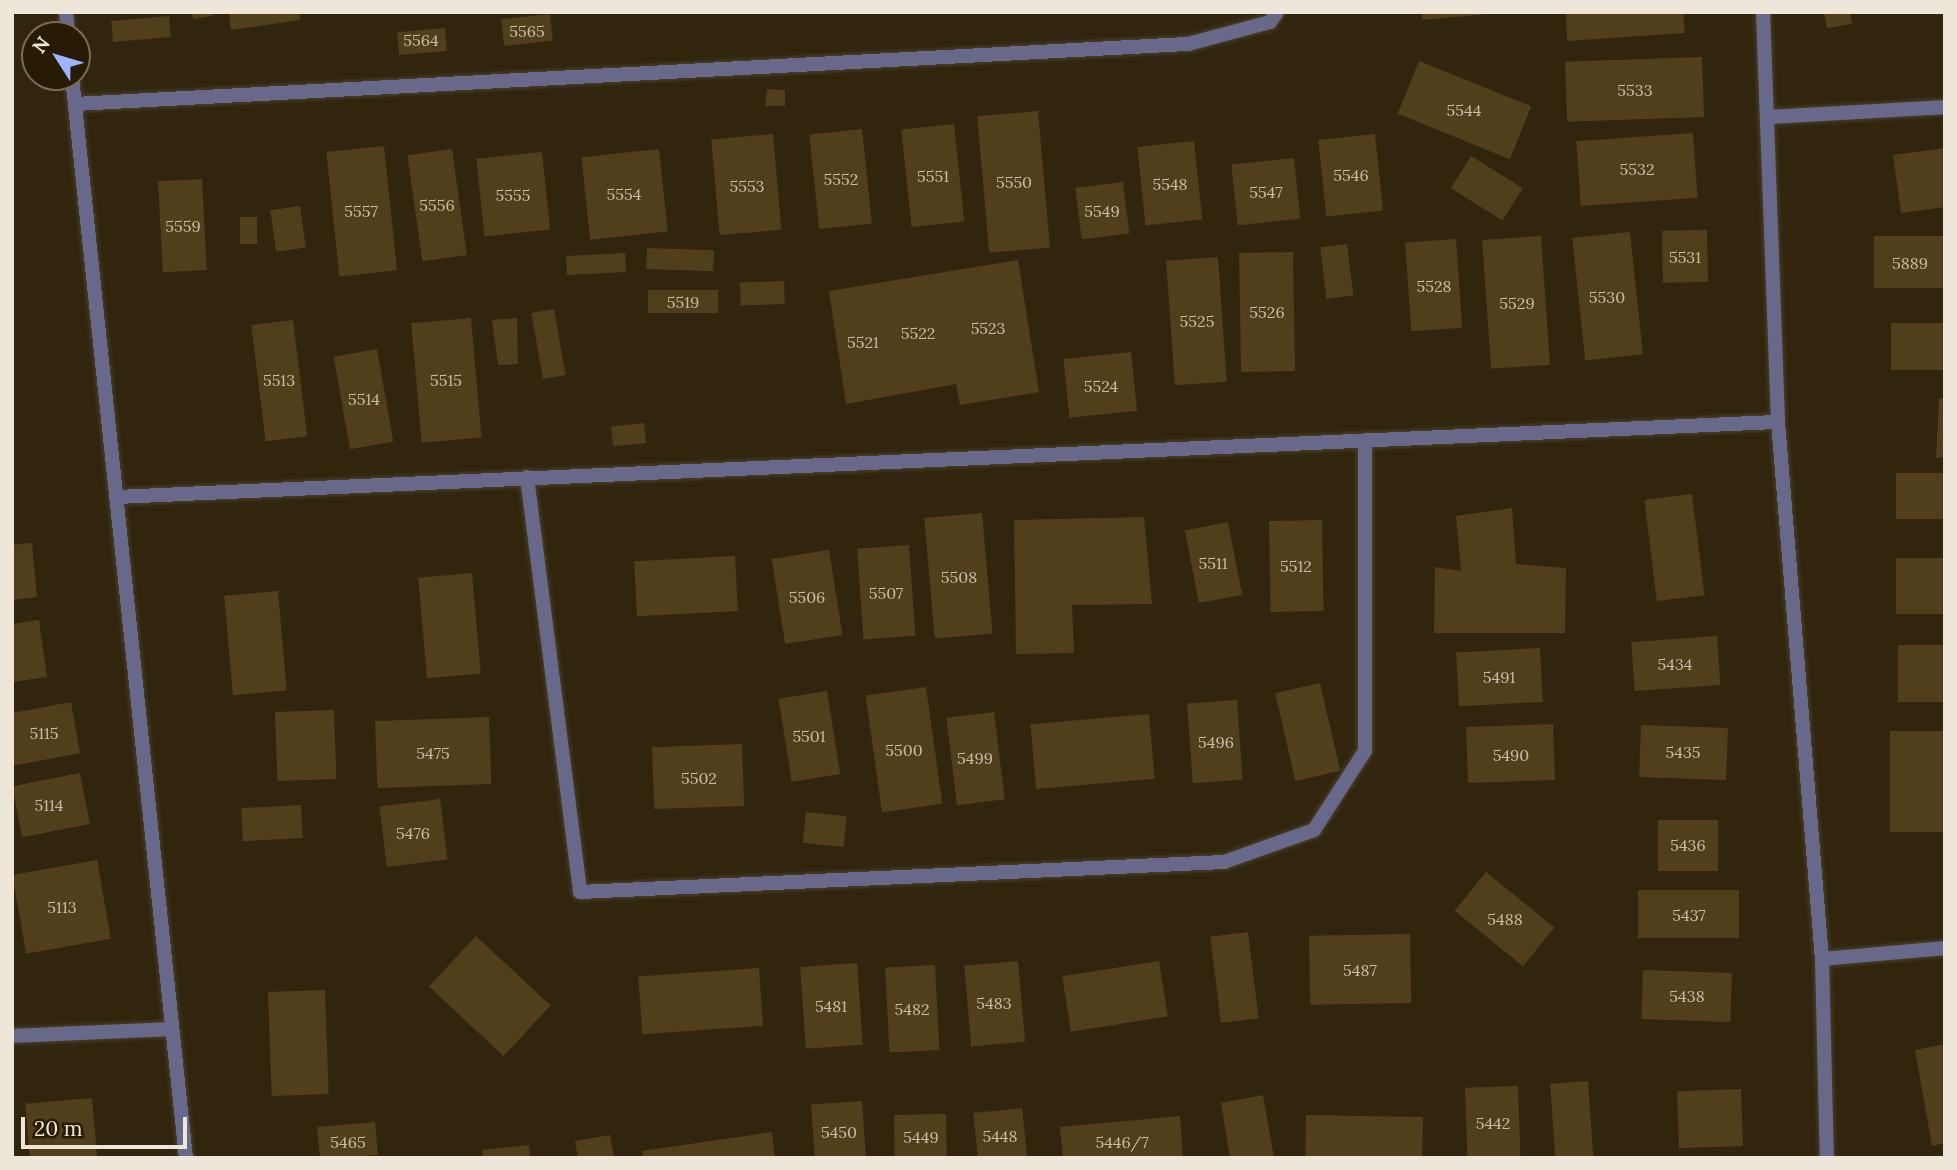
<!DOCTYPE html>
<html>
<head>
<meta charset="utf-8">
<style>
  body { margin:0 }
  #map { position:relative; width:1957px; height:1170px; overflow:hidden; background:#31250e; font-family:Lora,serif }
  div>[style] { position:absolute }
  .building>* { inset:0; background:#513f1c; transform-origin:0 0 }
  .roads { filter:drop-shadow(0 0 2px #4b402a) drop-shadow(0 0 2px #4b402a) }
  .minor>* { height:14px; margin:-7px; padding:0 7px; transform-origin:7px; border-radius:7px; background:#68698a }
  span { translate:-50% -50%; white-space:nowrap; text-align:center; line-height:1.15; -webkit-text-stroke:5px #271b05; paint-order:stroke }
  .number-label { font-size:16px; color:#c7bca9 }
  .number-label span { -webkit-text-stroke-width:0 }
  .frame { position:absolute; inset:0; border:14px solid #eee6d8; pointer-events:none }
  .north { position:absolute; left:21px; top:21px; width:70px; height:70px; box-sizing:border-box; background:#271b05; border:2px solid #776c59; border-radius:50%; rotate:307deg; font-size:19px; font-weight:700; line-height:28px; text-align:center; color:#eee6d8 }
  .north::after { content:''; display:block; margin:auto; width:24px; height:32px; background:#9db4fd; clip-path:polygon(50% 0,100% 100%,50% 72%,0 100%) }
  .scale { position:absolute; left:21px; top:1117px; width:166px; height:32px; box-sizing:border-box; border:4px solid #eee6d8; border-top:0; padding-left:9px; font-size:21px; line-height:24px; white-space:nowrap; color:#eee6d8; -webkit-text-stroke:5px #271b05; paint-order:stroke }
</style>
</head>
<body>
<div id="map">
  <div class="building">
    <i style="clip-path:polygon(192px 12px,212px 12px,213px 16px,193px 19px)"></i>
    <i style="clip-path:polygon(229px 12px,299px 12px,300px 20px,231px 30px)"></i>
    <i style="clip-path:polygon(1422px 12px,1488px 12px,1488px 14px,1422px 20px)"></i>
    <i style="clip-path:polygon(1566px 12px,1683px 12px,1685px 33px,1567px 41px)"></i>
    <i style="clip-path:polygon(1824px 12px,1850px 12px,1852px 24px,1827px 28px)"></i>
    <i style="left:550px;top:14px;width:27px;height:49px;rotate:84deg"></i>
    <i style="left:169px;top:16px;width:21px;height:58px;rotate:85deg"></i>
    <i style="left:445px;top:28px;width:23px;height:48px;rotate:85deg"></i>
    <i style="left:1702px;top:57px;width:60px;height:137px;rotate:88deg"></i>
    <i style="left:1419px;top:61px;width:121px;height:57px;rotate:22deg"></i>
    <i style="clip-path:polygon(767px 89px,785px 90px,785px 106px,765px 106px)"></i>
    <i style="left:1038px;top:111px;width:137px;height:61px;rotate:85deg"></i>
    <i style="left:954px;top:124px;width:98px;height:53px;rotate:84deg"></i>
    <i style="left:862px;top:129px;width:95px;height:53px;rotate:84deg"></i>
    <i style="left:1693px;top:133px;width:65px;height:117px;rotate:86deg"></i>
    <i style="left:773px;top:134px;width:96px;height:62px;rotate:85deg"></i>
    <i style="left:1375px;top:134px;width:77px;height:57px;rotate:84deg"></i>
    <i style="left:1194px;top:141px;width:79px;height:57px;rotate:84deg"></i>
    <i style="left:384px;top:146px;width:125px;height:58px;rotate:84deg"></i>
    <i style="clip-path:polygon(1945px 148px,1945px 207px,1901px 213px,1893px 155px)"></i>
    <i style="left:452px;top:149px;width:107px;height:45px;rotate:82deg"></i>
    <i style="left:659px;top:149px;width:83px;height:78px;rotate:84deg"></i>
    <i style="left:542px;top:152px;width:78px;height:66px;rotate:84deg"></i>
    <i style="left:1471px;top:156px;width:61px;height:38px;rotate:32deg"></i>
    <i style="left:1294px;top:158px;width:61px;height:63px;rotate:84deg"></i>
    <i style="left:202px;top:179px;width:91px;height:44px;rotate:87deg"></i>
    <i style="left:1123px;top:182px;width:52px;height:48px;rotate:83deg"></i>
    <i style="left:300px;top:206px;width:42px;height:30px;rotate:82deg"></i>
    <i style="left:240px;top:217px;width:17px;height:27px"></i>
    <i style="left:1707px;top:230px;width:52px;height:45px;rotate:89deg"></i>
    <i style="left:1630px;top:232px;width:123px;height:58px;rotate:84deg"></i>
    <i style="left:1541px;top:236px;width:129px;height:59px;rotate:86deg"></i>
    <i style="left:1945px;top:236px;width:52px;height:71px;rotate:90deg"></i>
    <i style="left:1456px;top:239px;width:89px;height:51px;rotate:86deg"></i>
    <i style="left:1347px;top:244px;width:52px;height:27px;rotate:83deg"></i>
    <i style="left:647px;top:248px;width:67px;height:21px;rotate:2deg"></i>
    <i style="left:1293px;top:252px;width:119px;height:54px;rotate:89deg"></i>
    <i style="left:625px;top:253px;width:19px;height:59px;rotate:87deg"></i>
    <i style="left:1218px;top:257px;width:125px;height:52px;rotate:86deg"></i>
    <i style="clip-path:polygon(1018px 260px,1039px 392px,960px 405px,956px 384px,846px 404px,829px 291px)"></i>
    <i style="left:784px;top:281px;width:23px;height:44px;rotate:88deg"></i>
    <i style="left:718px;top:290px;width:23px;height:70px;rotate:90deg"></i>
    <i style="left:554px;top:309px;width:67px;height:23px;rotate:80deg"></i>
    <i style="left:471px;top:318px;width:120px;height:60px;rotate:85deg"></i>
    <i style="clip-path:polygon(517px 318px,518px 364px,498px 365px,492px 320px)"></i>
    <i style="left:293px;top:320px;width:117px;height:42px;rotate:83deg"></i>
    <i style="left:1945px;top:323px;width:47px;height:54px;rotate:90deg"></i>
    <i style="left:377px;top:349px;width:94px;height:44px;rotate:80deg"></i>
    <i style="left:1131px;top:352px;width:59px;height:68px;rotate:84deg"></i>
    <i style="clip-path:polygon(1945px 398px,1945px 457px,1936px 458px,1939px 399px)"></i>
    <i style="left:644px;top:423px;width:20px;height:33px;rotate:84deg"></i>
    <i style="left:1945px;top:473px;width:46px;height:49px;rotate:90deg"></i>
    <i style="left:1692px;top:494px;width:102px;height:48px;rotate:83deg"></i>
    <i style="clip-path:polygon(1512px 508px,1516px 564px,1566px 568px,1565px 633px,1434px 633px,1435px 567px,1461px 571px,1456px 516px)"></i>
    <i style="left:982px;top:513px;width:121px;height:58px;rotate:85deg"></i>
    <i style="clip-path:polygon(1144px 517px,1152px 604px,1072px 605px,1074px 653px,1016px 654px,1014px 520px)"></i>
    <i style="left:1322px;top:520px;width:91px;height:53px;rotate:89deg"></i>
    <i style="left:1228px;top:522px;width:74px;height:44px;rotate:79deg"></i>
    <i style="clip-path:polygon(32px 543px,37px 597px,12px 600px,12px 545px)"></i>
    <i style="left:909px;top:545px;width:91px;height:52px;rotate:86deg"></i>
    <i style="left:829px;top:550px;width:86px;height:58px;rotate:81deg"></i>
    <i style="left:735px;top:556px;width:55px;height:101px;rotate:87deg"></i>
    <i style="left:1945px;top:558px;width:56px;height:49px;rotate:90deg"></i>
    <i style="left:472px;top:573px;width:101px;height:54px;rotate:85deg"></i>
    <i style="left:278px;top:591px;width:100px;height:54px;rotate:85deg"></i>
    <i style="clip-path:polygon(39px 620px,47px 677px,12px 682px,12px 624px)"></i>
    <i style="left:1717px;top:636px;width:49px;height:86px;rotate:86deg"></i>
    <i style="left:1945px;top:645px;width:57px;height:47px;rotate:90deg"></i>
    <i style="left:1540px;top:648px;width:54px;height:84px;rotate:87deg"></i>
    <i style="left:1320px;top:683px;width:90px;height:46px;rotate:77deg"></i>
    <i style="left:926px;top:687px;width:118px;height:61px;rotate:82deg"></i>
    <i style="left:827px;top:691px;width:84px;height:49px;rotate:81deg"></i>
    <i style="left:1237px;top:700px;width:80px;height:50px;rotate:86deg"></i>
    <i style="clip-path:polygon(71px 702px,80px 753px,12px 766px,12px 713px)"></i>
    <i style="left:334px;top:710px;width:69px;height:59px;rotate:88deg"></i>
    <i style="left:994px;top:712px;width:88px;height:48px;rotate:83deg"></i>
    <i style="left:1149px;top:714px;width:65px;height:119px;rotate:85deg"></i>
    <i style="left:489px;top:717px;width:67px;height:114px;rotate:88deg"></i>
    <i style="left:1553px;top:724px;width:56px;height:87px;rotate:88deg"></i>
    <i style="left:1641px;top:725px;width:87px;height:52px;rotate:2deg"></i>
    <i style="left:1945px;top:731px;width:101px;height:55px;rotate:90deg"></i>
    <i style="left:742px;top:744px;width:62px;height:90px;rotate:88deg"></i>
    <i style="left:80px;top:773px;width:52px;height:69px;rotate:79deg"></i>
    <i style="left:440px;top:799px;width:61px;height:61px;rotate:83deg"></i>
    <i style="left:301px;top:805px;width:33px;height:60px;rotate:87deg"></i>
    <i style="left:806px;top:812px;width:41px;height:31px;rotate:6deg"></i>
    <i style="left:1658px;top:820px;width:60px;height:51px"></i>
    <i style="left:97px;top:860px;width:80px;height:86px;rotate:80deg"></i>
    <i style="left:1486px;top:872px;width:88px;height:50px;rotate:39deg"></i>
    <i style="left:1739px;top:890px;width:48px;height:101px;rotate:90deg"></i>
    <i style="left:1248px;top:932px;width:87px;height:38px;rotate:83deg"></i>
    <i style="left:1410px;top:934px;width:69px;height:101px;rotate:89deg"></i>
    <i style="left:476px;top:936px;width:102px;height:69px;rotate:43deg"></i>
    <i style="left:1018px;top:961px;width:81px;height:54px;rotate:85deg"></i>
    <i style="left:1159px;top:961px;width:56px;height:98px;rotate:81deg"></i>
    <i style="left:857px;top:963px;width:82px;height:57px;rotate:86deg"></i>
    <i style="left:935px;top:965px;width:85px;height:50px;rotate:87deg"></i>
    <i style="left:759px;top:968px;width:58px;height:121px;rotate:86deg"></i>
    <i style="left:1643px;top:970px;width:89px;height:49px;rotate:2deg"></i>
    <i style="left:325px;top:990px;width:104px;height:57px;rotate:88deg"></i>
    <i style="clip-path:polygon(1945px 1044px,1945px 1143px,1932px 1146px,1915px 1050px)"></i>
    <i style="left:1588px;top:1081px;width:77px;height:38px;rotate:86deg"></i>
    <i style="left:1518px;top:1086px;width:71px;height:53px;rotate:88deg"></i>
    <i style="left:1741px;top:1089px;width:57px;height:64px;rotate:88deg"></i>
    <i style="clip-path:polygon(1263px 1095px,1274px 1158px,1230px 1158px,1221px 1103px)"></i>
    <i style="left:92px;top:1098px;width:60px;height:67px;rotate:85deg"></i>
    <i style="left:862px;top:1101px;width:57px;height:51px;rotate:86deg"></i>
    <i style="left:1022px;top:1108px;width:50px;height:49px;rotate:84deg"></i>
    <i style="left:946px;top:1114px;width:44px;height:52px;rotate:89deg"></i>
    <i style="left:1306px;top:1115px;width:117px;height:43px;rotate:1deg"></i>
    <i style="clip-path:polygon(1180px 1116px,1183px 1158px,1063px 1158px,1060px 1127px)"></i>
    <i style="left:375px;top:1122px;width:33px;height:58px;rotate:85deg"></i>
    <i style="clip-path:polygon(772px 1132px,775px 1158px,643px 1158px,642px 1151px)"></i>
    <i style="clip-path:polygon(610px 1135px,614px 1158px,578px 1158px,575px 1141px)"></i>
    <i style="clip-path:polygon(529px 1145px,530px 1158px,483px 1158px,482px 1150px)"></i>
  </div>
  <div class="roads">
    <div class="minor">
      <i style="left:66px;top:12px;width:23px;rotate:85deg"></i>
      <i style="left:1763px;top:12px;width:410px;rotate:87.9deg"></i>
      <i style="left:1778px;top:422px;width:539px;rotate:85.32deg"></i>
      <i style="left:1822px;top:959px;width:199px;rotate:88.6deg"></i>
      <i style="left:72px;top:77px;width:1087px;rotate:83.98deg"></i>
      <i style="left:75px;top:104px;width:1115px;rotate:-3.09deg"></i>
      <i style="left:1188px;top:44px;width:85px;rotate:-15deg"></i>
      <i style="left:1270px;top:22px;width:12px;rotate:-55deg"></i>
      <i style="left:1767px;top:117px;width:178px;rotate:-3.2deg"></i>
      <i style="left:527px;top:477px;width:418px;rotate:82.7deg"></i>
      <i style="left:580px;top:892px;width:645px;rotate:-2.67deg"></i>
      <i style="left:1224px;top:862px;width:96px;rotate:-19.6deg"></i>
      <i style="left:1314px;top:830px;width:94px;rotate:-57.2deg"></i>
      <i style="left:1365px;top:751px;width:311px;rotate:-90deg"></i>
      <i style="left:117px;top:497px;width:1663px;rotate:-2.59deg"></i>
      <i style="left:1822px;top:959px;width:123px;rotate:-5.1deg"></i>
      <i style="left:12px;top:1036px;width:160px;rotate:-2.5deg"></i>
    </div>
  </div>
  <div class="number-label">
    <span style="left:527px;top:31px">5565</span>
    <span style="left:421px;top:40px">5564</span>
    <span style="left:1635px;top:90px">5533</span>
    <span style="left:1464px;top:110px">5544</span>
    <span style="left:1637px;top:169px">5532</span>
    <span style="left:1351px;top:175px">5546</span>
    <span style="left:933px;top:176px">5551</span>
    <span style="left:841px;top:179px">5552</span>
    <span style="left:1014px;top:182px">5550</span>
    <span style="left:1170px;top:184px">5548</span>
    <span style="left:747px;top:186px">5553</span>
    <span style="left:1266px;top:192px">5547</span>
    <span style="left:624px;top:194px">5554</span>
    <span style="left:513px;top:195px">5555</span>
    <span style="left:437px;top:205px">5556</span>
    <span style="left:361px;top:211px">5557</span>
    <span style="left:1102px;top:211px">5549</span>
    <span style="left:183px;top:226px">5559</span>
    <span style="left:1685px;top:257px">5531</span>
    <span style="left:1910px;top:263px">5889</span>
    <span style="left:1434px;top:286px">5528</span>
    <span style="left:1607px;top:297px">5530</span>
    <span style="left:683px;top:302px">5519</span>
    <span style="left:1517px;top:303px">5529</span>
    <span style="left:1267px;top:312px">5526</span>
    <span style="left:1197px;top:321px">5525</span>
    <span style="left:988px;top:328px">5523</span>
    <span style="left:918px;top:333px">5522</span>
    <span style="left:863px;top:342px">5521</span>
    <span style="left:279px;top:380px">5513</span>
    <span style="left:446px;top:380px">5515</span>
    <span style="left:1101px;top:386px">5524</span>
    <span style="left:364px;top:399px">5514</span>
    <span style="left:1213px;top:563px">5511</span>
    <span style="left:1296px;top:566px">5512</span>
    <span style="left:959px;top:577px">5508</span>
    <span style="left:886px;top:593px">5507</span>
    <span style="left:807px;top:597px">5506</span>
    <span style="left:1675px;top:664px">5434</span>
    <span style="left:1499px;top:677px">5491</span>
    <span style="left:44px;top:733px">5115</span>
    <span style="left:809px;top:736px">5501</span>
    <span style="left:1216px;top:742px">5496</span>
    <span style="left:904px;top:750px">5500</span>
    <span style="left:1683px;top:752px">5435</span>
    <span style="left:433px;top:753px">5475</span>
    <span style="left:1511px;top:755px">5490</span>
    <span style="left:975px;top:758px">5499</span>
    <span style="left:699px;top:778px">5502</span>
    <span style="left:49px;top:805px">5114</span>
    <span style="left:413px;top:833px">5476</span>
    <span style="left:1688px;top:845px">5436</span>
    <span style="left:62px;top:907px">5113</span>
    <span style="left:1689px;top:915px">5437</span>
    <span style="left:1505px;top:919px">5488</span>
    <span style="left:1360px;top:970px">5487</span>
    <span style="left:1687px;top:996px">5438</span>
    <span style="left:994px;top:1003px">5483</span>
    <span style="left:831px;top:1006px">5481</span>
    <span style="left:912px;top:1009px">5482</span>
    <span style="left:1493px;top:1123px">5442</span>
    <span style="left:839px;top:1132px">5450</span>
    <span style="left:1000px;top:1136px">5448</span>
    <span style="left:921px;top:1137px">5449</span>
    <span style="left:348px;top:1142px">5465</span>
    <span style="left:1122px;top:1142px">5446/7</span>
  </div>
  <div class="frame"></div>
  <div class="north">N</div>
  <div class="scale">20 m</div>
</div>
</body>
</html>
